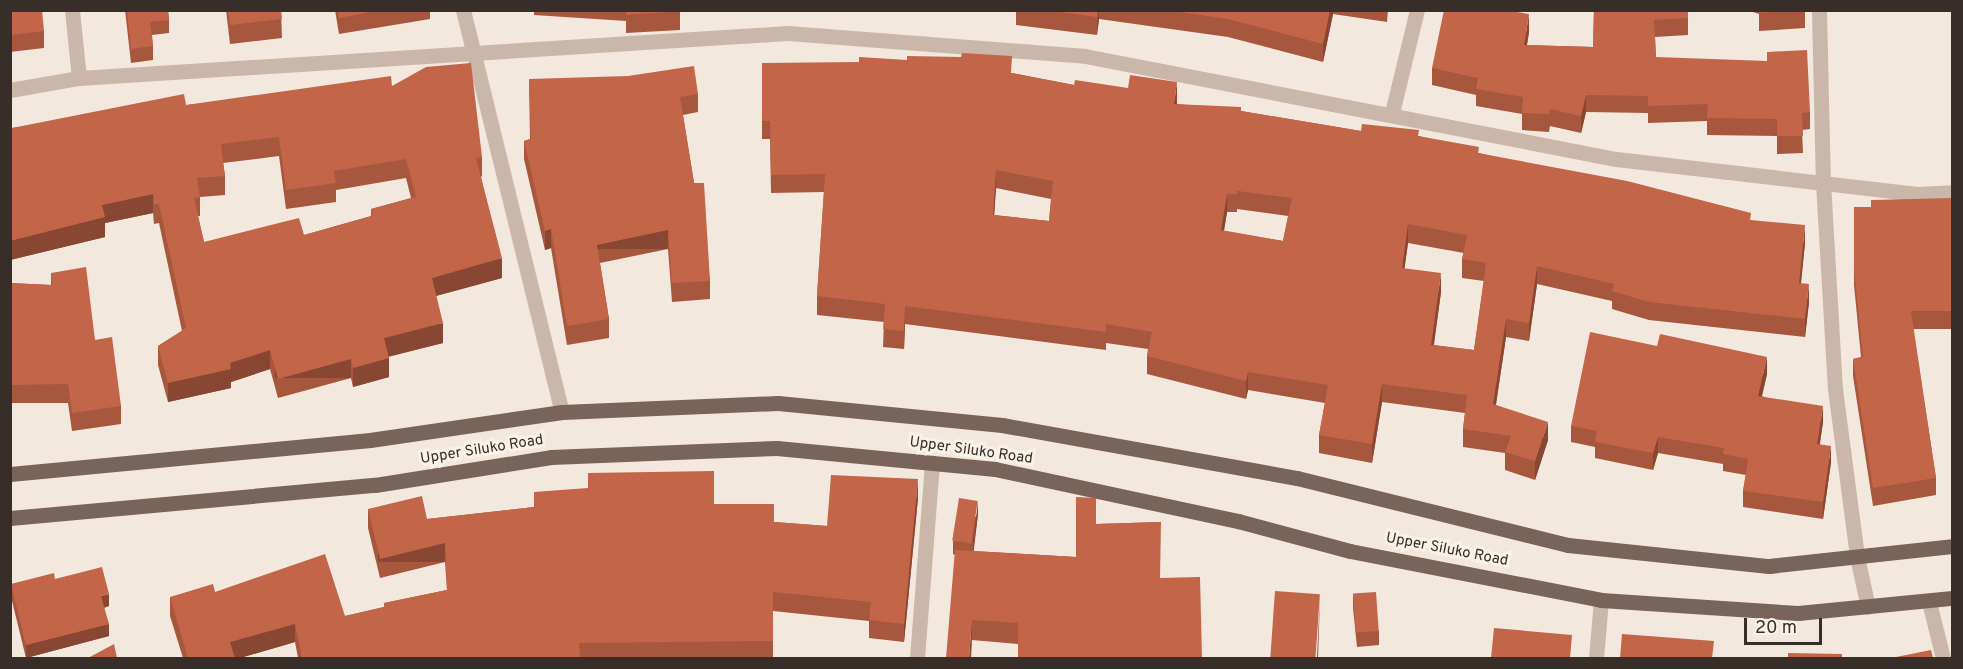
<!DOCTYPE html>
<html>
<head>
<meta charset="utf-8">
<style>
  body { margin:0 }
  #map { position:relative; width:1963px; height:669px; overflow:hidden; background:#f2e8dd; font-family:Overpass,sans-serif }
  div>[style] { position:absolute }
  .minor>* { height:15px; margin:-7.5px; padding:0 7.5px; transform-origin:7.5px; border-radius:7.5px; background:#cab7a9 }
  .primary>* { height:15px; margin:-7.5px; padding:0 7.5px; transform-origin:7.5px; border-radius:7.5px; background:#78645a }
  .wall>* { inset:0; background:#a8573f }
  .shaded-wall>* { inset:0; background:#884733; transform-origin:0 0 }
  .building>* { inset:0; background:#c36549; transform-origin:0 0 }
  span { translate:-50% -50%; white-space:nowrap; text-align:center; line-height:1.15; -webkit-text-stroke:6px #f9f2e9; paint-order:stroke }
  .street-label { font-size:15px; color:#372d29 }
  .frame { position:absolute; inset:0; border:12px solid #372d29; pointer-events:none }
  .scale { position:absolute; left:1744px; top:618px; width:78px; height:27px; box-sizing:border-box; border:3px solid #372d29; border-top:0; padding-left:8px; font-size:18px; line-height:21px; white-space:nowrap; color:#372d29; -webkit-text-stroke:4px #f9f2e9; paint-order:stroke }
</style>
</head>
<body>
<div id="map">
  <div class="minor">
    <i style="left:72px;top:10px;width:68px;rotate:84.1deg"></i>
    <i style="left:463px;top:10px;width:414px;rotate:76.2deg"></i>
    <i style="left:1819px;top:10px;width:172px;rotate:88.7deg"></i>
    <i style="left:1823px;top:182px;width:207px;rotate:86.7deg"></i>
    <i style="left:1835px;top:389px;width:169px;rotate:82.5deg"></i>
    <i style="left:1857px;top:557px;width:51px;rotate:77.6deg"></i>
    <i style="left:10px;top:90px;width:70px;rotate:-9.9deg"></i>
    <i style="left:79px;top:78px;width:710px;rotate:-3.63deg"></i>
    <i style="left:788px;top:33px;width:298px;rotate:4.4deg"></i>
    <i style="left:1085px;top:56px;width:541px;rotate:10.98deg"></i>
    <i style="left:1616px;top:159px;width:303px;rotate:6.6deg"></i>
    <i style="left:1917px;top:194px;width:35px;rotate:-3deg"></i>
    <i style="left:1392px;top:113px;width:106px;rotate:-76.4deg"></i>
    <i style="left:1929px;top:602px;width:58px;rotate:76deg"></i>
    <i style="left:917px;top:658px;width:196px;rotate:-85.6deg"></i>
    <i style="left:1596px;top:658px;width:58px;rotate:-85.1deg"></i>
  </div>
  <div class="primary">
    <i style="left:10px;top:474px;width:362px;rotate:-5.4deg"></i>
    <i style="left:370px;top:440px;width:194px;rotate:-8.3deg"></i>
    <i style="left:562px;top:412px;width:216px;rotate:-2.4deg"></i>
    <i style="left:778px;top:403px;width:225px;rotate:5.6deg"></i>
    <i style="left:1002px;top:425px;width:300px;rotate:10.2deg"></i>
    <i style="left:1297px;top:478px;width:279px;rotate:13.9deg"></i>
    <i style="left:1568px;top:545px;width:202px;rotate:6deg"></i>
    <i style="left:1769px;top:566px;width:184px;rotate:-6.2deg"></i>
    <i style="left:10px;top:518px;width:366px;rotate:-5.2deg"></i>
    <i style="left:375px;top:485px;width:178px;rotate:-9deg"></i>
    <i style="left:551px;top:457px;width:226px;rotate:-2.3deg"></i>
    <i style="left:777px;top:448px;width:219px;rotate:5.5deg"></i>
    <i style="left:995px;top:469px;width:249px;rotate:12.1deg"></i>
    <i style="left:1238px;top:521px;width:116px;rotate:15deg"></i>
    <i style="left:1350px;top:551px;width:256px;rotate:11deg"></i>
    <i style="left:1601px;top:600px;width:197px;rotate:3.8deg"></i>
    <i style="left:1798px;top:613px;width:155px;rotate:-5.6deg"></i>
  </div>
  <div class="wall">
    <i style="clip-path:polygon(10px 10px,44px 31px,44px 48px,10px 52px)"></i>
    <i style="clip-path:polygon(125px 10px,168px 10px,169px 20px,169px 33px,152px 35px,153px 46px,153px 60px,131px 63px)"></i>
    <i style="clip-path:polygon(226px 10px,281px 10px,282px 38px,230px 44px)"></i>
    <i style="clip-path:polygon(335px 10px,430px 10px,430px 19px,339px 34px)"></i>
    <i style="clip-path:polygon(534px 10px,680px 10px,680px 30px,626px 33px,626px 21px,534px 15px)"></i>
    <i style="clip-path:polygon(1016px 10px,1388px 10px,1387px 22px,1333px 14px,1323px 62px,1228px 37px,1099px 19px,1097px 35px,1016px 25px)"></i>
    <i style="clip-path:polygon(1594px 10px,1688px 10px,1688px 35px,1655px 37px,1656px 57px,1810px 112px,1810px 129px,1802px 130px,1803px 153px,1777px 154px,1777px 136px,1707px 135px,1707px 121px,1648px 123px,1648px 113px,1586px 112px,1581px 133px,1550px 126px,1549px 132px,1522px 130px,1522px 114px,1476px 106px,1476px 95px,1432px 85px,1432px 68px,1529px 32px,1527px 45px,1593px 47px)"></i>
    <i style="clip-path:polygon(1747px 10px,1805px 10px,1805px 28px,1759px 31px,1759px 14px)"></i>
    <i style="clip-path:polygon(evenodd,762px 63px,1012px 73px,1074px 85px,1177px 100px,1177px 104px,1241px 111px,1361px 131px,1419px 136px,1479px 153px,1751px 220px,1805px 243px,1801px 283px,1809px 302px,1805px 337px,1649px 320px,1612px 309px,1612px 301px,1537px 284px,1529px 341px,1506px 337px,1496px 405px,1548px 440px,1535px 480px,1505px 470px,1505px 453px,1463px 447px,1463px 429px,1465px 413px,1382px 402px,1372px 463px,1319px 453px,1319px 435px,1325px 403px,1248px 390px,1246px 399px,1147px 374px,1147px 356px,1148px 349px,1106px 343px,1106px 350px,905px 324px,904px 349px,883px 347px,884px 322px,817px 315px,817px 296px,824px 192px,771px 193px,770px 139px,762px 139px,762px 63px,996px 188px,1051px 199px,1049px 221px,994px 215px,996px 188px,762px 63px,1237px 209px,1288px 216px,1283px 241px,1224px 231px,1227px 212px,1237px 212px,1237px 209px,762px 63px,1408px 243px,1464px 253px,1462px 259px,1462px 278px,1484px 281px,1474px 350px,1434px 345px,1441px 292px,1404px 269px,1408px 243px)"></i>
    <i style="clip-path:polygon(529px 79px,698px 94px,698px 112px,683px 115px,710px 281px,710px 299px,672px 302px,668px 249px,600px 263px,609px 319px,609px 338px,567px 345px,551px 248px,545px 250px,524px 159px,524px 141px,530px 139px)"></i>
    <i style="clip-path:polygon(evenodd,392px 86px,482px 157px,482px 176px,481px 177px,502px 278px,436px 296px,443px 343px,389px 356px,389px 377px,353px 387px,351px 378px,278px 398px,270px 369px,231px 382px,231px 388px,168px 402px,158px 365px,158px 346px,182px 331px,159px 223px,154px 224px,153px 213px,105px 223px,105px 237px,10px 260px,10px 118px,12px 128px,186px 105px,392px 86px,279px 156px,286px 209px,336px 202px,336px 190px,406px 178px,411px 198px,371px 209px,371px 216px,304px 235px,204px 242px,198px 216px,200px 216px,200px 197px,225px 195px,225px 176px,223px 163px,279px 156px)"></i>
    <i style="clip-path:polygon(1953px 198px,1953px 329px,1913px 329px,1936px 478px,1936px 495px,1873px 506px,1853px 376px,1853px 359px,1861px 357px,1854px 285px,1854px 207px,1871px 207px)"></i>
    <i style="clip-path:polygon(51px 273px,95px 340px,121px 406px,121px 424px,72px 431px,68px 403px,10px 403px,10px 283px,51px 285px)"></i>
    <i style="clip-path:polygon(1767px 374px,1762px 396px,1823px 422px,1820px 444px,1831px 462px,1823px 519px,1743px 507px,1743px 491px,1746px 475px,1723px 471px,1723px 464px,1658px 453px,1653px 470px,1595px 458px,1595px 447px,1571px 442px,1571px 426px)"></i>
    <i style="clip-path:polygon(534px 492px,714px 504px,774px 522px,827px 526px,918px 498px,904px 642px,869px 638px,869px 621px,773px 611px,773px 658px,298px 658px,295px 642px,240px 658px,183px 658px,170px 616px,170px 597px,215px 592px,345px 616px,384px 607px,384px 603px,447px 590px,445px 562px,380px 578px,368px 528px,368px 509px,427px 519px,534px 507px)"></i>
    <i style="clip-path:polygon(978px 514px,973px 551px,1076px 557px,1096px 524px,1161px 522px,1018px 644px,972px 640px,955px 555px,953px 554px,953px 541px)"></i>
    <i style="clip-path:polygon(55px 579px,109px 606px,104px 608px,109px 636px,26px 658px,11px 597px,11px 584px)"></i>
    <i style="clip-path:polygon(1353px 594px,1379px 631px,1379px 645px,1357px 647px,1353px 608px)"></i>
  </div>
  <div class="shaded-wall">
    <i style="clip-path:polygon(1098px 10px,1099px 10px,1099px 19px,1097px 35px)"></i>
    <i style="clip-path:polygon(1330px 10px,1333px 10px,1333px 14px,1323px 62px,1323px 44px)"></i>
    <i style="clip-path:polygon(1529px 14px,1529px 32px,1524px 62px,1524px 45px)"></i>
    <i style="clip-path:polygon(1177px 82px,1177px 100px,1174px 122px,1174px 104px)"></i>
    <i style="clip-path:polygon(1586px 95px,1586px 112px,1581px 133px,1581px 116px)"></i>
    <i style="clip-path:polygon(996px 170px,996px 188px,993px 233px,993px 215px)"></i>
    <i style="clip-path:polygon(153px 194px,153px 213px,105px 223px,105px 237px,10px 260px,10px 241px,102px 205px)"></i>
    <i style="clip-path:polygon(1227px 194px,1227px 212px,1221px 248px,1221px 230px)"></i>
    <i style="clip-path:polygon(1408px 224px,1408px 243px,1402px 287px,1402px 268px)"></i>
    <i style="clip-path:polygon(1805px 225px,1805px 243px,1799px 301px,1799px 283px)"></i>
    <i style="clip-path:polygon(551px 229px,551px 248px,545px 250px,545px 231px)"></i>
    <i style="left:668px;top:230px;width:19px;height:73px;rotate:90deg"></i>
    <i style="clip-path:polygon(502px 258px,502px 278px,432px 297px,432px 278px)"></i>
    <i style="clip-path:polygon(1537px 266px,1537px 284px,1529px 341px,1529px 323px)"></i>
    <i style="clip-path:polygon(1441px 273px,1441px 292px,1431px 363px,1431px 345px)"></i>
    <i style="clip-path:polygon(1809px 284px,1809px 302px,1805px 337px,1805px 319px)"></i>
    <i style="clip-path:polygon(905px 306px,905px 324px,904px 349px,904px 331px)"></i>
    <i style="clip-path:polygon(1506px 319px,1506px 337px,1493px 423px,1493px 404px)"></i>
    <i style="clip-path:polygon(443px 323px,443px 343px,384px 358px,384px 338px)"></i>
    <i style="clip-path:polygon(270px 350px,270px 369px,231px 382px,231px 388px,168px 402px,168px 383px)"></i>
    <i style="clip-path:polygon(1767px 357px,1767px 374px,1758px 412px,1758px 396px)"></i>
    <i style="clip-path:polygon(389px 358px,389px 377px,353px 387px,353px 368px)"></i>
    <i style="left:351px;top:359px;width:19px;height:76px;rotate:90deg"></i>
    <i style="clip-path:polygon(1248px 372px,1248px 390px,1246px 399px,1246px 381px)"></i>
    <i style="clip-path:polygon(1382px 384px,1382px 402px,1372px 463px,1372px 444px)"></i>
    <i style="clip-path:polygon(1823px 406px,1823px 422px,1817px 460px,1817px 444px)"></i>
    <i style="clip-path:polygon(1548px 422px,1548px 440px,1535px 480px,1535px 461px)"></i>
    <i style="clip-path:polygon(1658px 437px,1658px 453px,1653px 470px,1653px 453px)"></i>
    <i style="clip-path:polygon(1831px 446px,1831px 462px,1823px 519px,1823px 502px)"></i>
    <i style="clip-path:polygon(918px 479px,918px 498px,904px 642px,904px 624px)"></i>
    <i style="clip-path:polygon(978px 501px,978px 514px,973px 557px,973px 544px)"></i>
    <i style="left:445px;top:543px;width:19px;height:67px;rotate:90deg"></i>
    <i style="clip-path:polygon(109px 594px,109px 606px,101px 608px,101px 596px)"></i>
    <i style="clip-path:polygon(1320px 594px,1318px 658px,1317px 658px)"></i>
    <i style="clip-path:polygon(972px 620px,972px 640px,971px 658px,969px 658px)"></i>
    <i style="clip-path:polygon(109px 624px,109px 636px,26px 658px,26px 645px)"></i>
    <i style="clip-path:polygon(295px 624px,295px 642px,240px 658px,230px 658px,230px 642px)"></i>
  </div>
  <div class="building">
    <i style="clip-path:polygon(10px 10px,42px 10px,44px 31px,10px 35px)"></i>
    <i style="clip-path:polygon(127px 10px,168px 10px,169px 20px,150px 22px,153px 46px,131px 49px)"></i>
    <i style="clip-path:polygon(228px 10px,281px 10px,282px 19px,230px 25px)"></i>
    <i style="clip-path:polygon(338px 10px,381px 10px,339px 18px)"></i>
    <i style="clip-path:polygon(626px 10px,680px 10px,680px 11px,626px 15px)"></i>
    <i style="clip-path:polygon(1045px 10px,1098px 10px,1097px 17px)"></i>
    <i style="clip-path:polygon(1166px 10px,1330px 10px,1323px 44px,1228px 19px)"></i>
    <i style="clip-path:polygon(1444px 10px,1505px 10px,1529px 14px,1524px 45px,1593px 47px,1594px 10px,1688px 10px,1688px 18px,1654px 20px,1656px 57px,1767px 61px,1767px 52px,1807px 50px,1810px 112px,1802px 113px,1803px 136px,1777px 136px,1777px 119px,1707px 118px,1708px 104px,1648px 106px,1648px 96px,1586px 95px,1581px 116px,1550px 109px,1549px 114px,1522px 113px,1523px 97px,1476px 89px,1478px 78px,1432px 68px)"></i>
    <i style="clip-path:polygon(1759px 10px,1799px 10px,1759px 13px)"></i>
    <i style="clip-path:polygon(evenodd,962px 53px,1012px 56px,1011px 73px,1074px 85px,1075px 80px,1128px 88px,1130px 75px,1177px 82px,1174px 104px,1241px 107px,1241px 111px,1361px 131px,1362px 124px,1419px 130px,1418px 136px,1479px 147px,1478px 153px,1627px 181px,1751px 213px,1750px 220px,1805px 225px,1799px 283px,1809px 284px,1805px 319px,1649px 302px,1612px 291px,1614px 284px,1537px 266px,1529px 323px,1506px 319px,1493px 404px,1548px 422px,1535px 461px,1505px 452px,1511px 436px,1463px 429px,1467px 395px,1382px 384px,1372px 444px,1319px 435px,1328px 385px,1248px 372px,1246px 381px,1147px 356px,1152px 332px,1106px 324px,1106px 332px,905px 306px,904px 331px,883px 329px,885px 304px,817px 296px,825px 174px,771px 175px,770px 121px,762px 121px,762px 63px,859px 62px,859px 57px,907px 60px,907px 56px,961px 57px,962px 53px,996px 170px,1053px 181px,1049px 221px,993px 215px,996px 170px,962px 53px,1237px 191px,1292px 198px,1283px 241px,1221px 230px,1227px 194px,1237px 194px,1237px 191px,962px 53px,1408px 224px,1467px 235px,1462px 259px,1486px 263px,1474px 350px,1431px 345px,1441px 273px,1402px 268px,1408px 224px)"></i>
    <i style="clip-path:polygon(evenodd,471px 63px,482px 157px,476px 158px,502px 258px,432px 278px,443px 323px,384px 338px,389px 358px,353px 368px,351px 359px,278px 379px,270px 350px,230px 363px,231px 369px,168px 383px,158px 346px,186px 328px,159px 204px,154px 204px,153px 194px,102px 205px,105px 217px,10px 241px,10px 118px,12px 128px,184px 94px,186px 105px,391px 76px,392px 86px,426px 67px,471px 63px,279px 137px,286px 190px,336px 183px,334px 171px,406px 159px,416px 197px,371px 209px,372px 216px,304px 235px,299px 218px,204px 242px,194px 198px,200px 197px,197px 178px,225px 176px,221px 144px,279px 137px)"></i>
    <i style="clip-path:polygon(694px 66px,698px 94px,680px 97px,694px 183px,704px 183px,710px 281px,672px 283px,668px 230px,597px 245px,609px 319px,567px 326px,551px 229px,545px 231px,524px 141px,531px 139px,529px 79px,628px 76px)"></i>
    <i style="clip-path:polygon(1953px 198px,1953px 311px,1911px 311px,1936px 478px,1873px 488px,1853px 359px,1863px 357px,1854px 268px,1854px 207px,1871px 207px,1871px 200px)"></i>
    <i style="clip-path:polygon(86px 267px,95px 340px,112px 337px,121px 406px,72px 413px,68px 384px,10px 385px,10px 283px,52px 285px,51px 273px)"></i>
    <i style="clip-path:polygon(1590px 332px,1657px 346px,1660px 334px,1767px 357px,1758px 396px,1823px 406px,1817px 444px,1831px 446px,1823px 502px,1743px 491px,1748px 459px,1723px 454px,1724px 448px,1658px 437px,1653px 453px,1595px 442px,1597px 431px,1571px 426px)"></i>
    <i style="clip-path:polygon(714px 471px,714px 504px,774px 504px,774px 522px,827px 526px,831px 475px,918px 479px,904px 624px,869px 620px,871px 602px,773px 592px,773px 641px,579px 643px,580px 658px,302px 658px,295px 624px,230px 642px,235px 658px,188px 658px,170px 597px,213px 584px,215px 592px,325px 554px,345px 616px,384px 607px,384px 603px,447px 590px,445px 543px,380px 559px,368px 509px,422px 496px,427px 519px,534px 507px,534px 492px,588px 488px,588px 473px)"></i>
    <i style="clip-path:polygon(1076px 497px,1096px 498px,1096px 524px,1161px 522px,1160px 578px,1200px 577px,1202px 658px,1018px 658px,1018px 623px,972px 620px,969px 658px,946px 658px,955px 550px,1076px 557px)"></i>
    <i style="left:959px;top:498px;width:19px;height:43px;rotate:9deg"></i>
    <i style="clip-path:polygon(102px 567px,109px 594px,101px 596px,109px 624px,26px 645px,11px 584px,54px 573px,55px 579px)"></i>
    <i style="left:1275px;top:591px;width:45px;height:67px;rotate:4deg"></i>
    <i style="left:1376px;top:592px;width:39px;height:23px;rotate:86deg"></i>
    <i style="clip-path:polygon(1494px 628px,1572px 635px,1570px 658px,1491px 658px)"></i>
    <i style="clip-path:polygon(1622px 634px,1714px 641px,1712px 658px,1620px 658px)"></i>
    <i style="clip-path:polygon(114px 644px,117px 658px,88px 658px)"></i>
    <i style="clip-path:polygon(1931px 650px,1933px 658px,1891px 658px)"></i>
    <i style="clip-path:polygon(1788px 653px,1842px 654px,1842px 658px,1788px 658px)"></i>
  </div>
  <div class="street-label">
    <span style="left:482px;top:450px;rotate:-9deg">Upper Siluko Road</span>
    <span style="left:971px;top:451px;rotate:8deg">Upper Siluko Road</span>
    <span style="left:1447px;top:550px;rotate:11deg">Upper Siluko Road</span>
  </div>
  <div class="frame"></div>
  <div class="scale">20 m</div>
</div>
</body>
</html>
